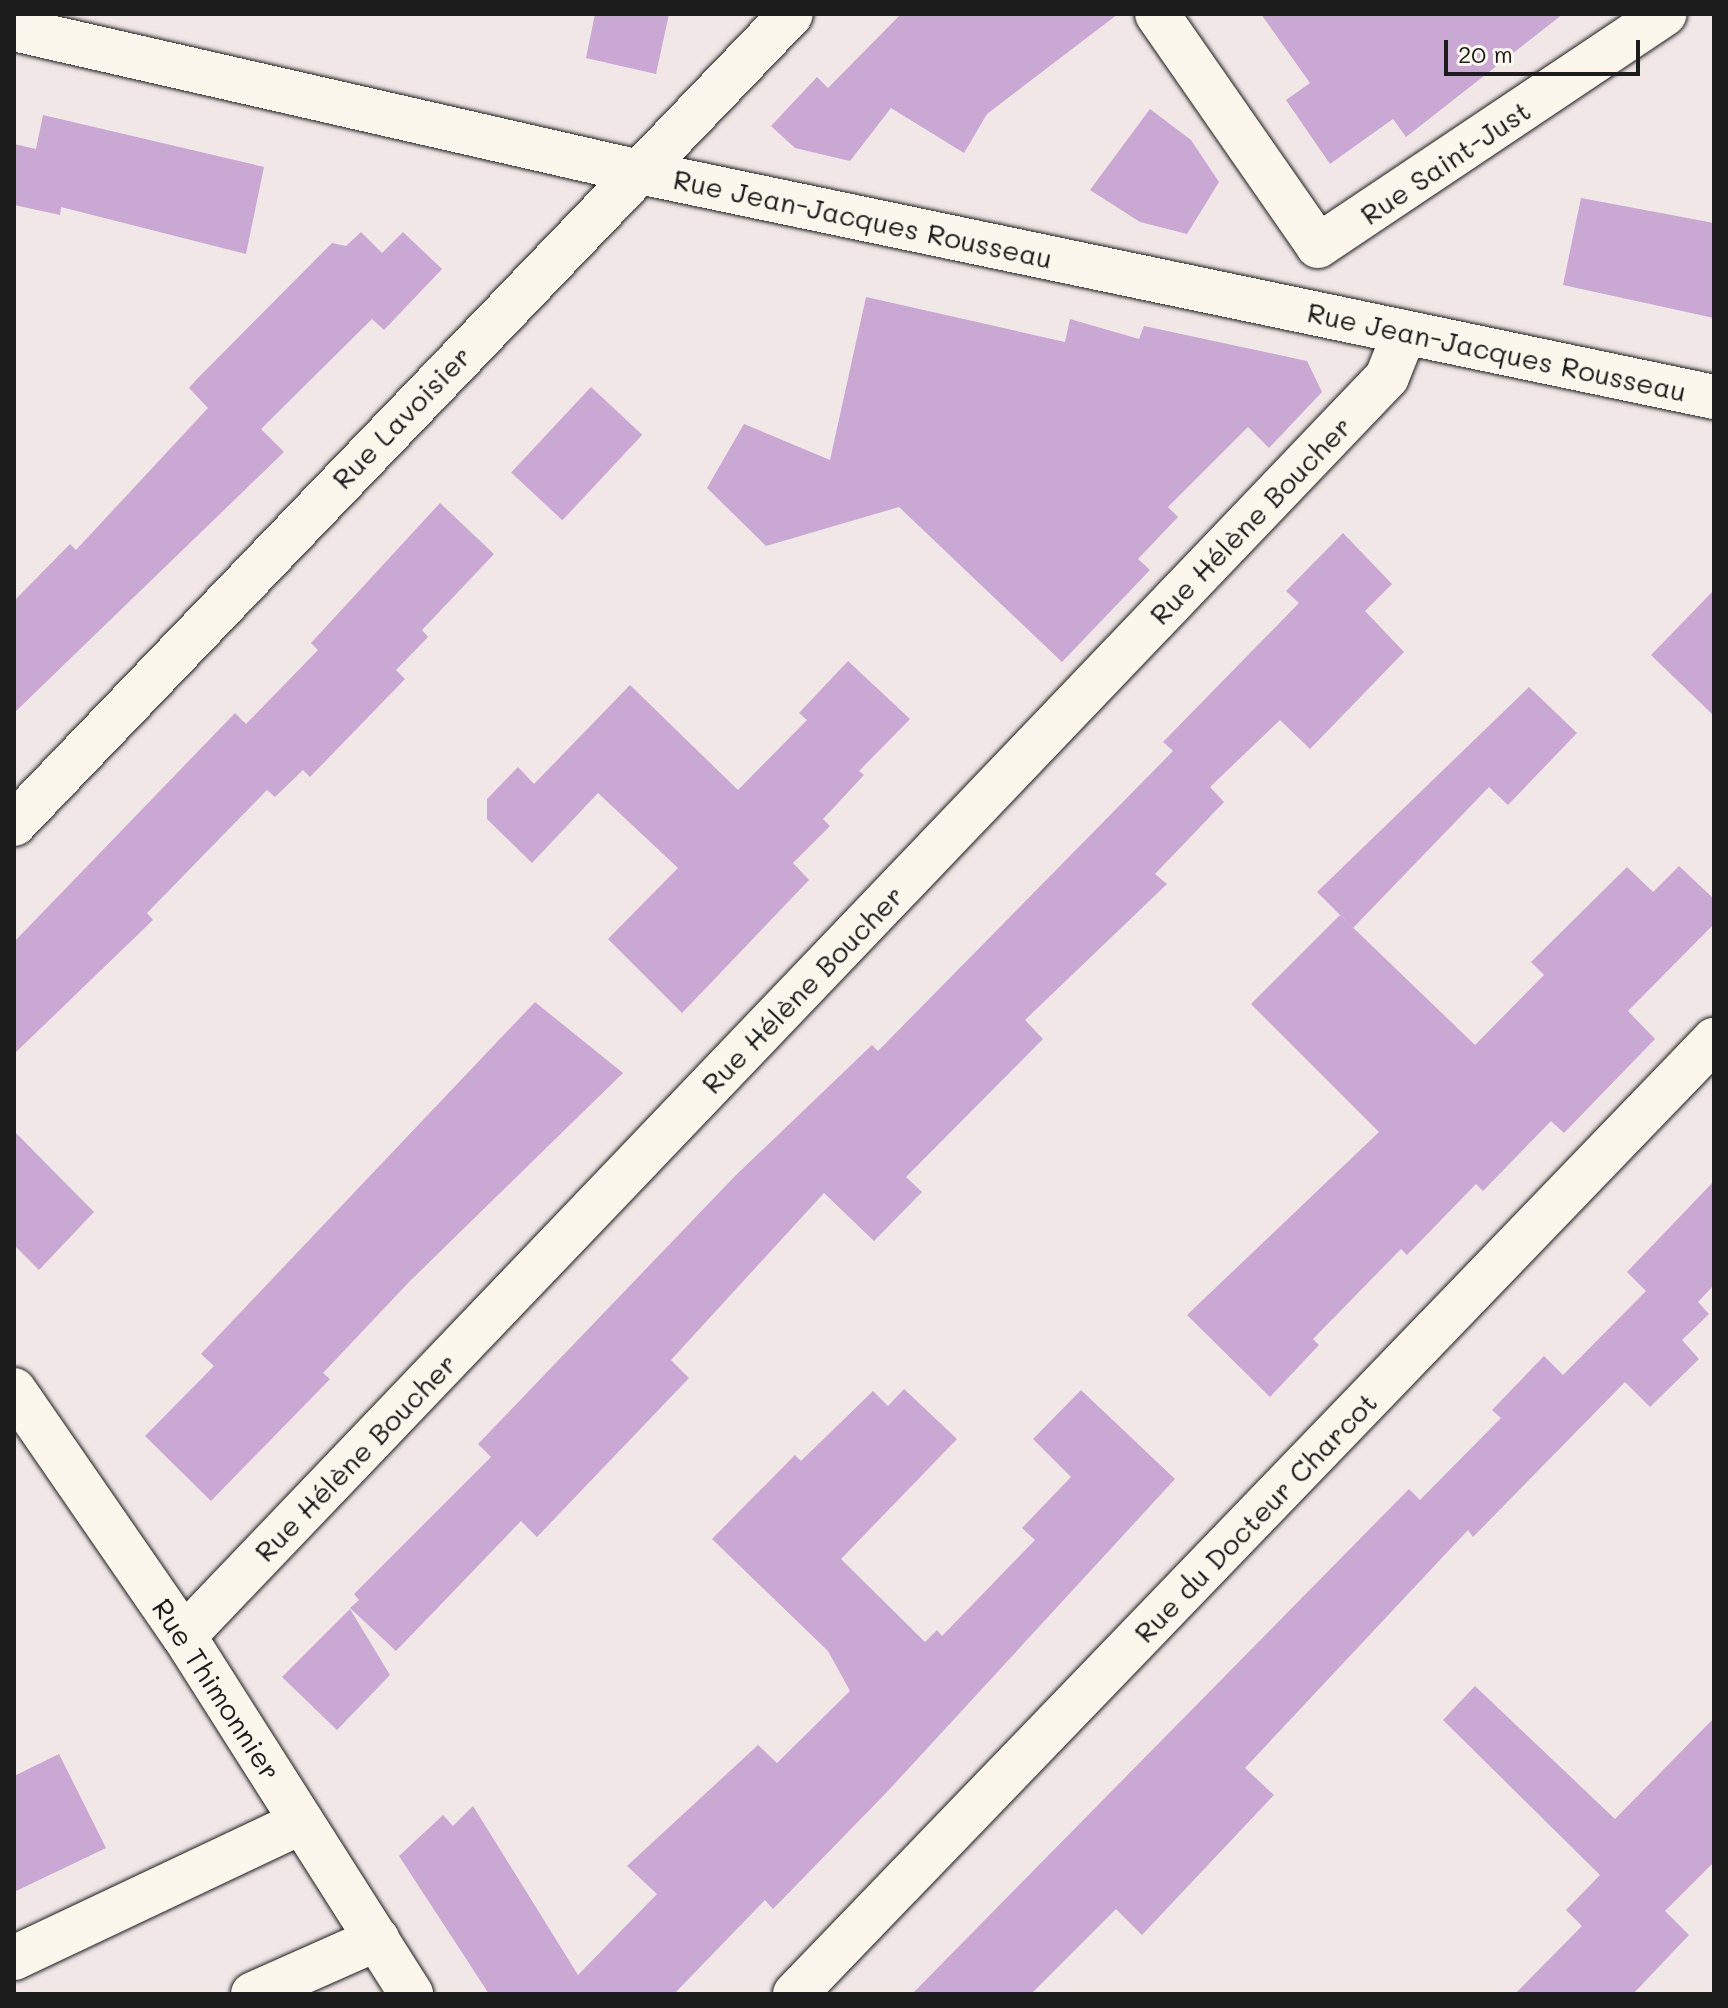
<!DOCTYPE html>
<html>
<head>
<meta charset="utf-8">
<style>
  body { margin:0 }
  #map { position:relative; width:1728px; height:2008px; overflow:hidden; background:#f1e7e7; font-family:Mali,sans-serif }
  div>[style] { position:absolute }
  .building>* { inset:0; background:#c9a8d3; transform-origin:0 0 }
  .roads { filter:drop-shadow(0 0 2px #1c1c1c) drop-shadow(0 0 2px #1c1c1c) }
  .minor>* { height:44px; margin:-22px; padding:0 22px; transform-origin:22px; border-radius:22px; background:#fbf7ec }
  span { translate:-50% -50%; white-space:nowrap; text-align:center; line-height:1.15; -webkit-text-stroke:8px #fbf7ec; paint-order:stroke }
  .street-label { font-size:28px; color:#1c1c1c }
  .frame { position:absolute; inset:0; border:16px solid #1c1c1c; pointer-events:none }
  .scale { position:absolute; left:1444px; top:40px; width:196px; height:36px; box-sizing:border-box; border:4px solid #1c1c1c; border-top:0; padding-left:10px; font-size:24px; line-height:28px; white-space:nowrap; color:#1c1c1c; -webkit-text-stroke:6px #fbf7ec; paint-order:stroke }
</style>
</head>
<body>
<div id="map">
  <div class="building">
    <i style="clip-path:polygon(595px 14px,669px 14px,656px 74px,586px 58px)"></i>
    <i style="clip-path:polygon(901px 14px,1118px 14px,987px 114px,964px 153px,891px 108px,850px 161px,795px 148px,771px 126px,817px 77px,828px 88px)"></i>
    <i style="clip-path:polygon(1261px 14px,1563px 14px,1406px 137px,1393px 119px,1330px 164px,1286px 100px,1310px 83px)"></i>
    <i style="clip-path:polygon(1150px 109px,1191px 140px,1219px 182px,1187px 234px,1140px 222px,1090px 190px)"></i>
    <i style="clip-path:polygon(43px 115px,264px 167px,246px 254px,61px 207px,60px 215px,14px 205px,14px 144px,36px 149px)"></i>
    <i style="clip-path:polygon(1581px 198px,1714px 223px,1714px 318px,1563px 285px)"></i>
    <i style="clip-path:polygon(361px 232px,382px 253px,403px 232px,442px 269px,384px 330px,372px 319px,261px 429px,284px 452px,14px 713px,14px 601px,70px 544px,76px 550px,208px 408px,189px 388px,196px 380px,332px 243px,346px 246px)"></i>
    <i style="clip-path:polygon(866px 297px,1065px 342px,1070px 319px,1139px 339px,1144px 326px,1307px 361px,1322px 392px,1269px 448px,1248px 427px,1168px 507px,1178px 517px,1138px 559px,1150px 570px,1062px 662px,899px 507px,766px 546px,707px 488px,744px 424px,830px 460px)"></i>
    <i style="left:591px;top:387px;width:70px;height:117px;rotate:43deg"></i>
    <i style="clip-path:polygon(440px 503px,494px 554px,422px 630px,428px 637px,396px 670px,405px 679px,310px 777px,303px 770px,275px 797px,267px 790px,147px 913px,153px 920px,14px 1054px,14px 942px,235px 713px,246px 724px,318px 650px,311px 643px)"></i>
    <i style="clip-path:polygon(1343px 533px,1392px 584px,1365px 611px,1404px 652px,1310px 749px,1280px 720px,1210px 787px,1224px 802px,1155px 874px,1167px 884px,1025px 1020px,1043px 1039px,906px 1177px,922px 1192px,874px 1241px,824px 1193px,671px 1360px,689px 1378px,537px 1537px,521px 1521px,396px 1651px,350px 1608px,359px 1600px,354px 1594px,491px 1457px,478px 1444px,736px 1175px,872px 1045px,878px 1051px,1173px 751px,1163px 742px,1299px 603px,1286px 591px)"></i>
    <i style="clip-path:polygon(1714px 590px,1714px 716px,1651px 655px)"></i>
    <i style="clip-path:polygon(848px 661px,910px 719px,859px 771px,864px 775px,823px 819px,830px 826px,793px 863px,809px 880px,682px 1013px,608px 939px,678px 868px,598px 793px,532px 863px,487px 819px,487px 799px,518px 767px,534px 784px,630px 685px,738px 790px,807px 720px,799px 713px)"></i>
    <i style="clip-path:polygon(1529px 687px,1577px 733px,1508px 805px,1489px 787px,1353px 928px,1317px 892px)"></i>
    <i style="clip-path:polygon(1679px 866px,1714px 899px,1714px 924px,1628px 1011px,1655px 1039px,1564px 1133px,1551px 1121px,1483px 1191px,1476px 1184px,1407px 1255px,1401px 1249px,1313px 1339px,1319px 1345px,1270px 1397px,1187px 1315px,1379px 1132px,1251px 1004px,1340px 915px,1475px 1045px,1544px 975px,1531px 962px,1627px 867px,1653px 892px)"></i>
    <i style="clip-path:polygon(535px 1002px,623px 1073px,409px 1282px,323px 1373px,330px 1379px,211px 1501px,145px 1436px,214px 1366px,201px 1354px)"></i>
    <i style="clip-path:polygon(14px 1131px,94px 1212px,39px 1270px,14px 1245px)"></i>
    <i style="clip-path:polygon(1714px 1181px,1714px 1285px,1698px 1302px,1709px 1314px,1682px 1340px,1699px 1359px,1650px 1407px,1625px 1382px,1473px 1537px,1468px 1530px,1245px 1768px,1274px 1795px,1142px 1935px,1116px 1909px,1031px 1994px,912px 1994px,1409px 1489px,1420px 1500px,1501px 1418px,1492px 1410px,1544px 1356px,1563px 1375px,1646px 1291px,1627px 1272px)"></i>
    <i style="clip-path:polygon(904px 1389px,957px 1439px,841px 1559px,925px 1642px,937px 1630px,942px 1636px,1035px 1540px,1022px 1528px,1071px 1477px,1033px 1439px,1081px 1390px,1175px 1479px,887px 1792px,773px 1909px,765px 1900px,674px 1994px,489px 1994px,399px 1856px,443px 1815px,453px 1826px,473px 1806px,578px 1975px,657px 1894px,627px 1866px,758px 1745px,777px 1763px,850px 1691px,828px 1651px,712px 1539px,795px 1455px,801px 1461px,873px 1391px,888px 1406px)"></i>
    <i style="clip-path:polygon(350px 1609px,390px 1675px,337px 1730px,282px 1677px)"></i>
    <i style="clip-path:polygon(1475px 1686px,1615px 1819px,1714px 1718px,1714px 1862px,1665px 1911px,1689px 1935px,1633px 1994px,1515px 1994px,1582px 1926px,1566px 1910px,1600px 1875px,1443px 1720px)"></i>
    <i style="clip-path:polygon(59px 1754px,106px 1848px,14px 1892px,14px 1776px)"></i>
  </div>
  <div class="roads">
    <div class="minor">
      <i style="left:1157px;top:14px;width:282px;rotate:55.2deg"></i>
      <i style="left:14px;top:29px;width:637px;rotate:12.88deg"></i>
      <i style="left:635px;top:171px;width:1102px;rotate:11.83deg"></i>
      <i style="left:1318px;top:246px;width:417px;rotate:-33.8deg"></i>
      <i style="left:14px;top:824px;width:1122px;rotate:-46.19deg"></i>
      <i style="left:14px;top:1390px;width:299px;rotate:55.4deg"></i>
      <i style="left:184px;top:1636px;width:424px;rotate:57.6deg"></i>
      <i style="left:184px;top:1636px;width:1741px;rotate:-46.3deg"></i>
      <i style="left:1387px;top:377px;width:48px;rotate:-68.2deg"></i>
      <i style="left:14px;top:1958px;width:318px;rotate:-25.3deg"></i>
      <i style="left:253px;top:1994px;width:136px;rotate:-23.9deg"></i>
      <i style="left:795px;top:1994px;width:1325px;rotate:-46.07deg"></i>
    </div>
  </div>
  <div class="street-label">
    <span style="left:1445px;top:162px;rotate:-34deg">Rue Saint-Just</span>
    <span style="left:863px;top:218px;rotate:12deg">Rue Jean-Jacques Rousseau</span>
    <span style="left:1497px;top:351px;rotate:12deg">Rue Jean-Jacques Rousseau</span>
    <span style="left:401px;top:417px;rotate:-46deg">Rue Lavoisier</span>
    <span style="left:1250px;top:520px;rotate:-46deg">Rue Hélène Boucher</span>
    <span style="left:802px;top:989px;rotate:-46deg">Rue Hélène Boucher</span>
    <span style="left:355px;top:1457px;rotate:-46deg">Rue Hélène Boucher</span>
    <span style="left:1255px;top:1517px;rotate:-46deg">Rue du Docteur Charcot</span>
    <span style="left:217px;top:1689px;rotate:57deg">Rue Thimonnier</span>
  </div>
  <div class="frame"></div>
  <div class="scale">20 m</div>
</div>
</body>
</html>
